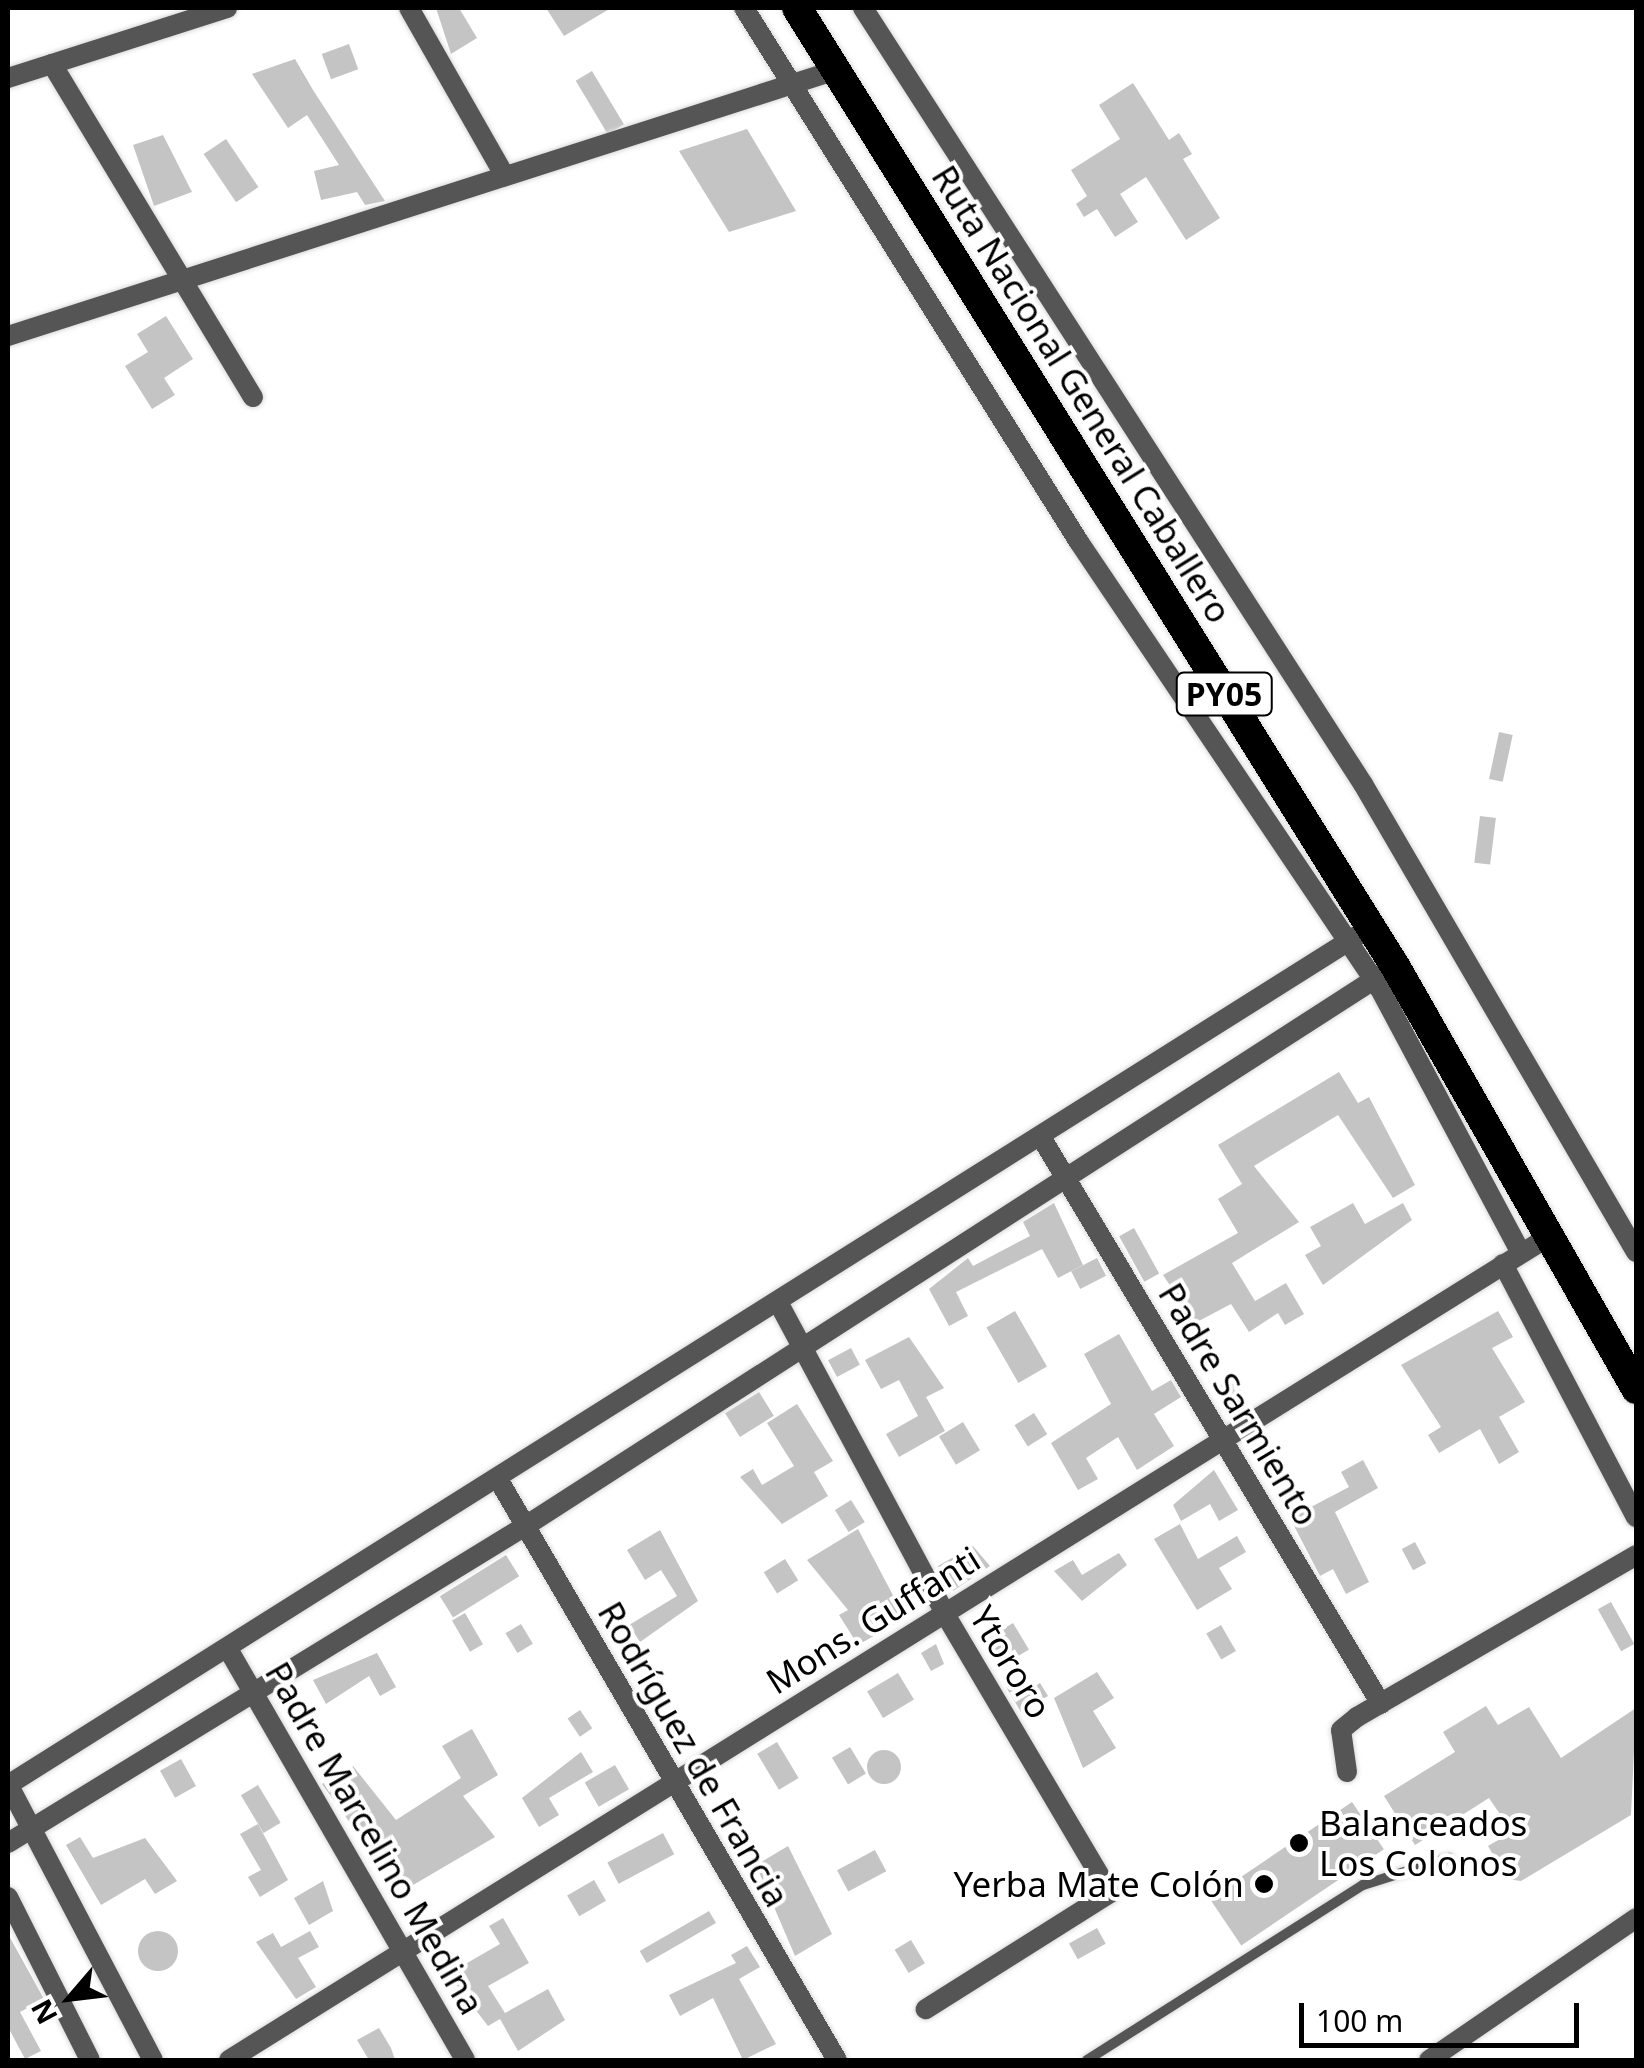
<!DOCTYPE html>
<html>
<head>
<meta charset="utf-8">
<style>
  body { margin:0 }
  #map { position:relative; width:1644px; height:2068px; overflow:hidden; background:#fff; font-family:"Noto Sans",sans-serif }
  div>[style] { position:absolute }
  .building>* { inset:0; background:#c4c4c4; transform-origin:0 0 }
  .round { border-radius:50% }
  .roads { filter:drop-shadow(0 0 2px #dbdbdb) drop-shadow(0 0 2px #dbdbdb) }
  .lane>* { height:10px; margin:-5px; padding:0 5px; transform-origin:5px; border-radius:5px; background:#555 }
  .street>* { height:20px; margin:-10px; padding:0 10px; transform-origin:10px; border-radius:10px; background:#555 }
  .highway>* { height:30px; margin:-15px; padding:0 15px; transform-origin:15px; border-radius:15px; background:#000 }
  .dots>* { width:28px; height:28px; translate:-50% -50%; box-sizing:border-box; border:5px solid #fff; border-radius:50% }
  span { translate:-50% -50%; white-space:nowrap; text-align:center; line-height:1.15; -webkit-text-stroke:8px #fff; paint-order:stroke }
  .shield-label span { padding:2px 8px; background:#fff; border:2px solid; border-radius:8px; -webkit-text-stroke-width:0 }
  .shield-label { font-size:32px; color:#000; font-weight:700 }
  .street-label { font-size:35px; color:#000 }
  .poi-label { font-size:35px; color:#000 }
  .left { translate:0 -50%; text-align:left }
  .right { translate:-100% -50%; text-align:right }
  .frame { position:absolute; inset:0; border:10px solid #000; pointer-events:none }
  .north { position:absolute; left:20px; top:1948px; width:100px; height:100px; -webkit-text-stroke:8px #fff; paint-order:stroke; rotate:242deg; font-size:28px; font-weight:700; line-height:40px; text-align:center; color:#000 }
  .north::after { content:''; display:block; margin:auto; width:35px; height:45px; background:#000; clip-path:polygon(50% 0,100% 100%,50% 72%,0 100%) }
  .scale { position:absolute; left:1299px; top:2003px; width:280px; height:45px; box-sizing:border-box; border:5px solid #000; border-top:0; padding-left:12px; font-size:30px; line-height:35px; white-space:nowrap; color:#000; -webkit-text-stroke:8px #fff; paint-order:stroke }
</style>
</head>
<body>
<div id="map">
  <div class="building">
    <i style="clip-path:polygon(436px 8px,459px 8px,477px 38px,451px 54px)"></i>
    <i style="clip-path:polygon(546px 8px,611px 8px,564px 36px)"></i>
    <i style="left:349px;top:44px;width:27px;height:29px;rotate:70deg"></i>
    <i style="clip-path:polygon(295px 59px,313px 90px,385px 201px,365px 205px,357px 192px,321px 200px,314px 171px,339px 165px,307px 115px,288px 128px,252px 74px)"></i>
    <i style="left:592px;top:71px;width:62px;height:19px;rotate:59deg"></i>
    <i style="clip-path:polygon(1133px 83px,1169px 140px,1179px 133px,1192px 154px,1183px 159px,1220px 218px,1186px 240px,1146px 177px,1120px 194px,1138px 222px,1115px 237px,1097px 209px,1084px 217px,1076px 204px,1087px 196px,1071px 170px,1120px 139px,1099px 105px)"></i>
    <i style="clip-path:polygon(747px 129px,796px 211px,729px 232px,679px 151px)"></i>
    <i style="clip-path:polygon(163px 135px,192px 192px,154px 206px,133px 145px)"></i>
    <i style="left:226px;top:139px;width:58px;height:27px;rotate:56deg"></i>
    <i style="clip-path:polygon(166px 316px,193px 359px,164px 378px,175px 395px,152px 409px,125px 366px,148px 352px,137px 334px)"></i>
    <i style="left:1499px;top:732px;width:14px;height:48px;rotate:12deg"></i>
    <i style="left:1480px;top:816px;width:16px;height:47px;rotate:7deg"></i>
    <i style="clip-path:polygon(1339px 1072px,1358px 1103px,1369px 1097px,1415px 1185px,1393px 1198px,1338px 1115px,1254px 1166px,1299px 1222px,1232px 1263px,1255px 1301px,1286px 1283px,1304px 1314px,1285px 1325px,1278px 1313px,1249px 1332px,1231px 1304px,1195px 1323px,1163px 1275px,1238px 1233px,1218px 1199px,1242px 1184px,1218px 1145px)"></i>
    <i style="clip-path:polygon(1054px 1203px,1083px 1265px,1058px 1278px,1042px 1249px,956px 1292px,968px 1316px,949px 1326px,929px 1289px,968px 1258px,973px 1266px,1030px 1236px,1023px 1222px)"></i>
    <i style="clip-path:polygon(1353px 1203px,1365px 1224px,1403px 1203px,1412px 1220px,1323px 1285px,1305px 1255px,1321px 1246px,1310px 1227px)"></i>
    <i style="left:1134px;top:1228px;width:52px;height:17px;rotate:61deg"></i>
    <i style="left:1097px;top:1258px;width:20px;height:29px;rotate:63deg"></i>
    <i style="left:1015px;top:1311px;width:64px;height:33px;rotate:60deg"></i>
    <i style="clip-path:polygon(1498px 1311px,1513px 1337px,1492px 1348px,1525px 1402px,1499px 1417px,1519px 1452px,1499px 1464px,1480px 1429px,1439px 1453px,1428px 1435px,1441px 1427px,1401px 1365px)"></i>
    <i style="clip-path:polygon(1119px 1334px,1152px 1391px,1171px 1380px,1181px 1397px,1154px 1414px,1174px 1446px,1137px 1470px,1118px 1437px,1086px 1458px,1098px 1479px,1078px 1490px,1051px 1443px,1111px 1404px,1084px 1354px)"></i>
    <i style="clip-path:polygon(909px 1337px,944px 1388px,926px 1397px,945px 1431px,899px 1457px,886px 1434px,918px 1416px,899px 1380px,881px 1389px,865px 1360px)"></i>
    <i style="left:851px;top:1348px;width:19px;height:26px;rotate:62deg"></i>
    <i style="left:1234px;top:1378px;width:24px;height:18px;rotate:62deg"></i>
    <i style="left:759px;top:1392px;width:28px;height:40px;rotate:58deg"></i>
    <i style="clip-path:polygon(797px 1404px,833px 1461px,814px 1472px,828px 1496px,782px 1524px,740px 1477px,753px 1469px,762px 1485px,794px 1466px,767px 1423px)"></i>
    <i style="left:1034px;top:1413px;width:25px;height:23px;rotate:58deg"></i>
    <i style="left:963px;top:1422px;width:33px;height:28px;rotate:59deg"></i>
    <i style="clip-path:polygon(1363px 1460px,1378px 1488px,1335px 1512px,1369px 1582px,1346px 1594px,1333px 1569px,1320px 1576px,1290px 1518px,1349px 1487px,1341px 1472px)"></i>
    <i style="clip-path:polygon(1214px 1470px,1238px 1510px,1219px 1521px,1210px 1504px,1181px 1521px,1173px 1505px)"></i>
    <i style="left:851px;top:1500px;width:26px;height:19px;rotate:58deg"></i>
    <i style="clip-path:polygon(1180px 1524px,1198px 1559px,1237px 1536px,1246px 1552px,1219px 1568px,1232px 1589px,1197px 1610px,1154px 1539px)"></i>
    <i style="clip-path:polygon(858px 1529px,905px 1618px,858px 1645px,839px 1615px,848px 1610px,807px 1560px)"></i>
    <i style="clip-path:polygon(660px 1530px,698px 1601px,640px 1642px,629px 1625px,677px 1596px,661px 1570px,645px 1580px,627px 1550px)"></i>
    <i style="left:1415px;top:1542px;width:24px;height:15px;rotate:62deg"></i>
    <i style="clip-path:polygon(973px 1546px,990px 1566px,953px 1591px,938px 1566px)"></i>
    <i style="clip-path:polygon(1119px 1553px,1127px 1565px,1082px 1601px,1054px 1571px,1073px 1560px,1082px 1575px)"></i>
    <i style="left:506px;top:1555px;width:25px;height:78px;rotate:58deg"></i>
    <i style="left:785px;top:1559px;width:25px;height:25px;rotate:58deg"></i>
    <i style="left:1611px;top:1602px;width:48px;height:15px;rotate:61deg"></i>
    <i style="left:465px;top:1613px;width:36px;height:15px;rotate:60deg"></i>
    <i style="left:1013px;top:1623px;width:31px;height:34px;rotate:59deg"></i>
    <i style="left:521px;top:1624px;width:23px;height:18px;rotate:59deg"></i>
    <i style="left:1221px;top:1625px;width:30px;height:17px;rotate:60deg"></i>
    <i style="clip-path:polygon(936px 1644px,944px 1664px,931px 1671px,921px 1653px)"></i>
    <i style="clip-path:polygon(377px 1653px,396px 1687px,380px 1696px,369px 1676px,326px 1704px,313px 1680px)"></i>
    <i style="clip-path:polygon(1097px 1672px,1114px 1698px,1093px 1711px,1116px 1748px,1083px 1768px,1054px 1698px)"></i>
    <i style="left:898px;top:1673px;width:31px;height:36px;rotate:59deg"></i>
    <i style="clip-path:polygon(1020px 1679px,1027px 1691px,1040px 1683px,1048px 1696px,1021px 1712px,1006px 1687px)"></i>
    <i style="clip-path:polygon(1486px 1706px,1498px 1725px,1529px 1707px,1561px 1758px,1636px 1708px,1631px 1815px,1521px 1881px,1507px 1879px,1488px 1846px,1512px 1832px,1489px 1798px,1415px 1845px,1384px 1796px,1455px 1752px,1443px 1732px)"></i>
    <i style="left:580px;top:1710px;width:22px;height:15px;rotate:56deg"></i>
    <i style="clip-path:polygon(472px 1729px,498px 1775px,463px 1796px,495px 1837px,408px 1888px,373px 1831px,361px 1838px,322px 1784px,353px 1766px,396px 1820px,461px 1778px,442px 1746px)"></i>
    <i style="left:777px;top:1742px;width:42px;height:23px;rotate:59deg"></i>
    <i style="left:850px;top:1747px;width:31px;height:21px;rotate:59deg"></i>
    <i class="round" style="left:867px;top:1750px;width:34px;height:34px"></i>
    <i style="clip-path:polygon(581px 1752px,593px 1772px,549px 1798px,559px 1815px,539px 1827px,522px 1798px)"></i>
    <i style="left:181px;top:1759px;width:31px;height:24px;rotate:61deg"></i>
    <i style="left:615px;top:1765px;width:28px;height:35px;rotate:60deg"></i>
    <i style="left:258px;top:1785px;width:44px;height:20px;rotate:59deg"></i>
    <i style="left:1352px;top:1802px;width:57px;height:172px;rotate:56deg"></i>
    <i style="clip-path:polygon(258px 1824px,288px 1880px,260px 1897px,248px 1877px,261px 1870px,240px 1834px)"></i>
    <i style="left:663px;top:1833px;width:24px;height:63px;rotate:62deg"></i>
    <i style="clip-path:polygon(80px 1837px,93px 1858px,145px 1838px,177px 1881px,155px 1894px,145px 1879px,101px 1905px,66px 1845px)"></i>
    <i style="clip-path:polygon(788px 1846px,832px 1934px,795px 1956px,756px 1865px)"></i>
    <i style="left:875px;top:1850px;width:24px;height:43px;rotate:62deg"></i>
    <i style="left:594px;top:1880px;width:24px;height:31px;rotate:60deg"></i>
    <i style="clip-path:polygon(323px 1881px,333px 1911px,309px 1925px,294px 1898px)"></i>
    <i style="left:709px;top:1911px;width:14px;height:80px;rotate:60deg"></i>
    <i style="clip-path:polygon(503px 1918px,529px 1963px,488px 1986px,505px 2013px,548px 1989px,565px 2020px,518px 2051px,500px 2019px,488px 2026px,448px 1974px,500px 1944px,489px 1926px)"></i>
    <i style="left:1097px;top:1928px;width:18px;height:32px;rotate:61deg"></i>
    <i style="clip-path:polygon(310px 1931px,319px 1947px,298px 1958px,316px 1987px,296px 1999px,256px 1942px,273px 1933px,281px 1947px)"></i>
    <i class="round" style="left:138px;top:1931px;width:40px;height:40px"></i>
    <i style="clip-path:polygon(8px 1934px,44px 1999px,20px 2012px,41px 2051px,25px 2059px,8px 2027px)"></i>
    <i style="left:911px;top:1940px;width:27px;height:19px;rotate:59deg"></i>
    <i style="clip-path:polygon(747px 1946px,760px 1967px,739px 1979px,776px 2044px,743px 2060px,713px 1998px,680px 2016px,669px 1995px,736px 1963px,731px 1955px)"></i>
    <i style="clip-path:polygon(379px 2028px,391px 2048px,395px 2060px,369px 2060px,357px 2040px)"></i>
  </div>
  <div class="roads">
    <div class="lane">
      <i style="left:1087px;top:2060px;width:327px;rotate:-32.4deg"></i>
      <i style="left:1363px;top:1885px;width:90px;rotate:-17.4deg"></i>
    </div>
    <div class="street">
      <i style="left:409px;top:8px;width:190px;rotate:60.3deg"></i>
      <i style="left:744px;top:8px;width:630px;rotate:57.9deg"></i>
      <i style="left:1079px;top:542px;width:539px;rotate:56.04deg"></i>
      <i style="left:1380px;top:989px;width:299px;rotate:61.9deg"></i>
      <i style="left:863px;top:8px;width:923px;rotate:57.21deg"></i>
      <i style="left:1363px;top:784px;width:542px;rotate:59.74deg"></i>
      <i style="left:52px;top:64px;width:389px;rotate:58.9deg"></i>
      <i style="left:8px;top:78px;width:230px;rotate:-17.7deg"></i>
      <i style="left:8px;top:336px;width:870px;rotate:-17.81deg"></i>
      <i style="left:1041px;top:1137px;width:661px;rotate:59.05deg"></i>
      <i style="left:1503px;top:1264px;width:286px;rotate:62.3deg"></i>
      <i style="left:778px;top:1302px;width:354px;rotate:61.8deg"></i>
      <i style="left:945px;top:1614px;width:324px;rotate:59.4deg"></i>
      <i style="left:1110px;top:1893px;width:218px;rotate:147.8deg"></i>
      <i style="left:498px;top:1479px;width:673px;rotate:59.74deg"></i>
      <i style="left:228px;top:1649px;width:474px;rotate:60deg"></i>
      <i style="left:1347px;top:1772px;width:42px;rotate:-98.1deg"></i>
      <i style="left:1341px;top:1730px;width:21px;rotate:-39deg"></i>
      <i style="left:1357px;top:1717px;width:323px;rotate:-30.1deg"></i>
      <i style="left:8px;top:1784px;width:312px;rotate:62.3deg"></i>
      <i style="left:8px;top:1785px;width:1611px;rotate:-32.19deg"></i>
      <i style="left:8px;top:1843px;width:609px;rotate:-31.5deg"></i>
      <i style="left:527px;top:1525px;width:1032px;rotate:-32.78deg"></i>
      <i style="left:8px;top:1897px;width:182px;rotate:63.3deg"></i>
      <i style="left:229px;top:2060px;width:1561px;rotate:-31.96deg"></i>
      <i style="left:1429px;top:2060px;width:251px;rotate:-34.4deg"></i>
    </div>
    <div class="highway">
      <i style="left:797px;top:8px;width:1129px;rotate:58.03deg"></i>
      <i style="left:1395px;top:966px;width:487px;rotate:60.3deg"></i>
    </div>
  </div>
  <div class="dots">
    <i style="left:1299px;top:1843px;background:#000"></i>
    <i style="left:1264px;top:1884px;background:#000"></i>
  </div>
  <div class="shield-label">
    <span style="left:1224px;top:694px">PY05</span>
  </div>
  <div class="street-label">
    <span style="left:1082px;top:394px;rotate:58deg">Ruta Nacional General Caballero</span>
    <span style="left:1239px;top:1404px;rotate:59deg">Padre Sarmiento</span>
    <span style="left:873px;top:1620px;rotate:-32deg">Mons. Guffanti</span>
    <span style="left:1011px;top:1662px;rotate:59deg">Ytororo</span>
    <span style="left:694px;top:1754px;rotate:60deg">Rodríguez de Francia</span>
    <span style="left:375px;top:1838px;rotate:60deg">Padre Marcelino Medina</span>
  </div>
  <div class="poi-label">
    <span class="left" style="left:1319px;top:1843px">Balanceados<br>Los Colonos</span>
    <span class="right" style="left:1244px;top:1884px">Yerba Mate Colón</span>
  </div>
  <div class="frame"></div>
  <div class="north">N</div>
  <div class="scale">100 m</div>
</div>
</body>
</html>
